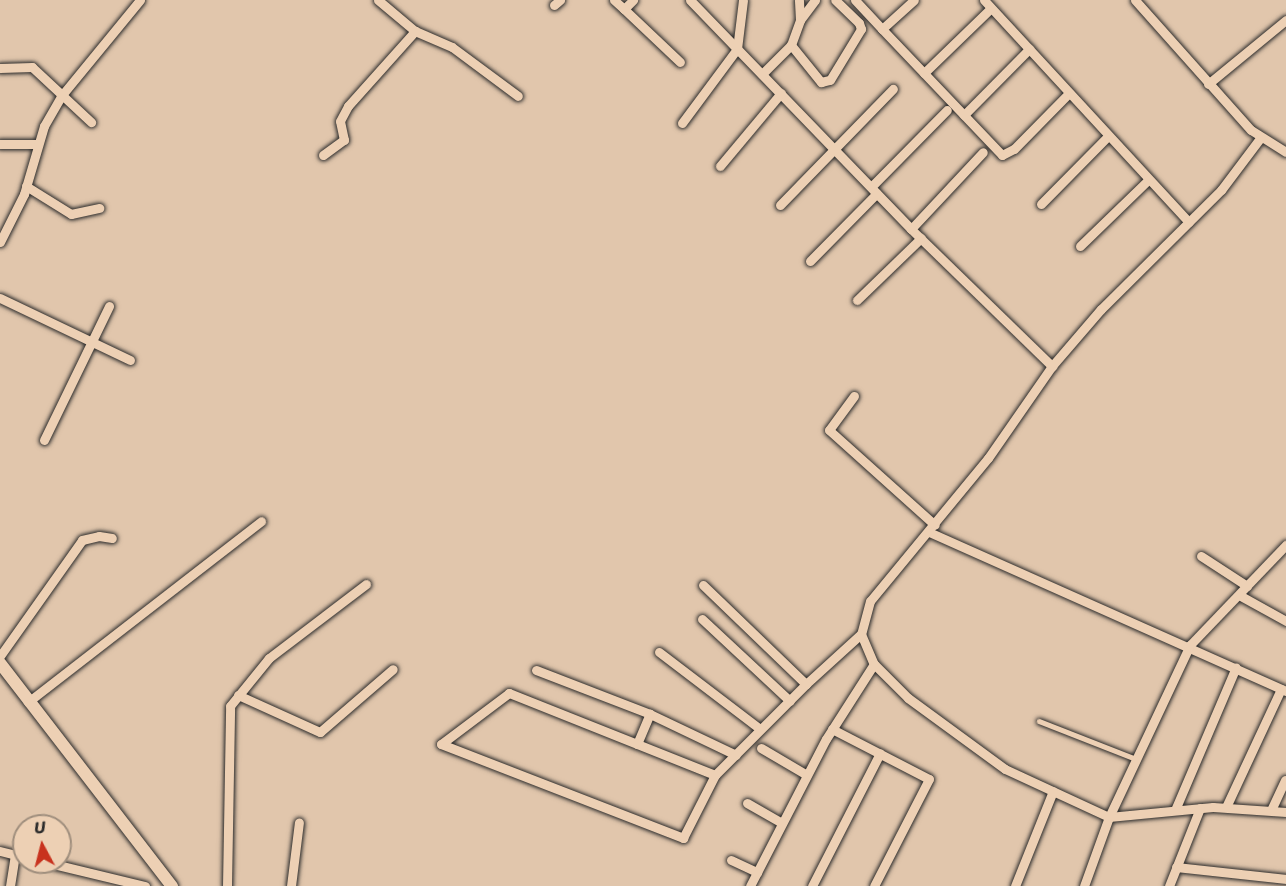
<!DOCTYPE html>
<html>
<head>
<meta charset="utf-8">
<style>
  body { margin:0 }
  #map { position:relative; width:1286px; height:886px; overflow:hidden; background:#e1c6ac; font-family:Sriracha,sans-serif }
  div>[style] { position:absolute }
  .roads { filter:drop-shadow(0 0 2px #2b2b2b) drop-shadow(0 0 2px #2b2b2b) }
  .service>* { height:4.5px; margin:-2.25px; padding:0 2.25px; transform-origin:2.25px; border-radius:2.25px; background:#edd0b4 }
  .minor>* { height:9px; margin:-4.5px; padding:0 4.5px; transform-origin:4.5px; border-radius:4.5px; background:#edd0b4 }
  .tertiary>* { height:12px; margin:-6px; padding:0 6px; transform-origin:6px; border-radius:6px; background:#edd0b4 }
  span { translate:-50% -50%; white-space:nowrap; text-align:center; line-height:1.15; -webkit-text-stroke:5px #edd0b4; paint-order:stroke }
  .north { position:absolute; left:12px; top:814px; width:60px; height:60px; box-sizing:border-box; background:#edd0b4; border:2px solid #9f8e7d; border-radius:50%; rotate:353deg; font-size:16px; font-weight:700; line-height:24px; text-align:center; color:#2b2b2b }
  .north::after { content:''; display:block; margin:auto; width:21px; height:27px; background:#c8321e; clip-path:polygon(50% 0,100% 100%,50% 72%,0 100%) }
</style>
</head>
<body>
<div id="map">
  <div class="roads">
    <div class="service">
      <i style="left:1039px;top:721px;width:104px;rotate:21.4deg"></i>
    </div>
    <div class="minor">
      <i style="left:378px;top:0;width:48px;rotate:40deg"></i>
      <i style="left:415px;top:31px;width:40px;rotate:23.4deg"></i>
      <i style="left:452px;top:47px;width:82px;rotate:36.6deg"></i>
      <i style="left:614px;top:0;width:13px;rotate:42deg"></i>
      <i style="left:624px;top:9px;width:13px;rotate:-45deg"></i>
      <i style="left:690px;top:0;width:318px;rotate:46deg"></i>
      <i style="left:911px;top:229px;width:197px;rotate:44.2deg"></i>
      <i style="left:855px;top:0;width:40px;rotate:47deg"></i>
      <i style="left:882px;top:29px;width:43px;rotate:-42.2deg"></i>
      <i style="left:984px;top:0;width:302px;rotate:47.3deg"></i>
      <i style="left:1135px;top:0;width:174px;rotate:48.3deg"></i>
      <i style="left:1251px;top:130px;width:41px;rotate:32.2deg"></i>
      <i style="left:554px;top:5px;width:8px;rotate:-40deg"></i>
      <i style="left:624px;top:9px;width:77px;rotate:43.4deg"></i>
      <i style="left:800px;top:20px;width:25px;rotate:-53deg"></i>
      <i style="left:882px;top:29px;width:174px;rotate:46.4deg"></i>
      <i style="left:1002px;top:155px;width:13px;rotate:-27deg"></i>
      <i style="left:1014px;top:149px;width:78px;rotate:-45.5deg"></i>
      <i style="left:791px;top:45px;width:48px;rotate:51deg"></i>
      <i style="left:821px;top:82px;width:9px;rotate:-13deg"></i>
      <i style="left:830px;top:80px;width:60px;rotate:-58.7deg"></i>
      <i style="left:861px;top:29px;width:6px;rotate:-108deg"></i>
      <i style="left:859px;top:23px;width:33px;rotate:-136deg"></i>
      <i style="left:0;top:68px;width:32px;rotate:-2deg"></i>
      <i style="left:32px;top:67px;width:81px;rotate:43deg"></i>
      <i style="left:924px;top:73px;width:93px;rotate:-44.1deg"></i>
      <i style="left:762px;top:74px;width:41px;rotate:-45deg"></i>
      <i style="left:791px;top:45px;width:27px;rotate:-70deg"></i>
      <i style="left:800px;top:20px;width:20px;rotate:-93deg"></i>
      <i style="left:1208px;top:84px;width:101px;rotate:-39.4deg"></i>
      <i style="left:964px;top:115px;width:93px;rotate:-45.4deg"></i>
      <i style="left:682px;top:123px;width:92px;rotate:-53.4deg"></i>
      <i style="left:737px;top:49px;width:49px;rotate:-83deg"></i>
      <i style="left:1261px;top:137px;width:66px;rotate:127deg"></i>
      <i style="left:1221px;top:190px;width:169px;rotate:135.2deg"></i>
      <i style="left:1101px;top:309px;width:75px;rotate:130.7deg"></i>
      <i style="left:1052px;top:366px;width:112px;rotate:124.8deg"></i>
      <i style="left:988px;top:458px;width:185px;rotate:129.5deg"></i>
      <i style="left:870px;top:601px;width:34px;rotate:105deg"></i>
      <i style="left:861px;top:634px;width:33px;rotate:67deg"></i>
      <i style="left:874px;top:664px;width:48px;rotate:45deg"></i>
      <i style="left:908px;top:698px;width:120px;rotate:36.2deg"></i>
      <i style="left:1005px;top:769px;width:115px;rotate:24.8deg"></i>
      <i style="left:1109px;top:817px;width:104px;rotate:-5.5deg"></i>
      <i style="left:1213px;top:807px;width:73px;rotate:3.9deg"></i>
      <i style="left:0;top:144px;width:37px"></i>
      <i style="left:323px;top:155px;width:26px;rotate:-36deg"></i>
      <i style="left:344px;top:140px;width:19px;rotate:-102deg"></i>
      <i style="left:340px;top:121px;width:17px;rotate:-62deg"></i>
      <i style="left:348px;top:106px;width:101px;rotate:-48.2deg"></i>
      <i style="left:720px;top:166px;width:95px;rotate:-50.1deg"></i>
      <i style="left:26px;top:186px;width:53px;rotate:31.9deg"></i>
      <i style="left:71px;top:214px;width:29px;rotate:-12deg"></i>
      <i style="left:871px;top:187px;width:108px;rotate:-45.4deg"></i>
      <i style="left:1041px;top:204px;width:95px;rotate:-45.4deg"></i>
      <i style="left:780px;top:205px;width:162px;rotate:-45.8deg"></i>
      <i style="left:911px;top:229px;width:105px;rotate:-46.9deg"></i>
      <i style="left:0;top:242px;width:54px;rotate:-63.4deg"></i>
      <i style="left:24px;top:194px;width:71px;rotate:-73.6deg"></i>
      <i style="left:44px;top:126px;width:36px;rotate:-60deg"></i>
      <i style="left:62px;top:95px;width:123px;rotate:-50.6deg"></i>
      <i style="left:1080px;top:246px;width:95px;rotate:-44.1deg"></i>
      <i style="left:810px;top:261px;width:95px;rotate:-45.4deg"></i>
      <i style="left:0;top:298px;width:144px;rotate:25.5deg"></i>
      <i style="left:857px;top:300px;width:89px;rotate:-44.1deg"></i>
      <i style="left:854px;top:396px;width:42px;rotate:126.3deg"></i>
      <i style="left:829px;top:430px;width:142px;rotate:41.9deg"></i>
      <i style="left:44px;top:440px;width:149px;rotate:-64.1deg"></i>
      <i style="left:929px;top:532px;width:391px;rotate:24deg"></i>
      <i style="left:1201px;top:556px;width:55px;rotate:33.1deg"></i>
      <i style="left:703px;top:585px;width:143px;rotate:43.9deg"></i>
      <i style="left:806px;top:684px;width:74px;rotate:-42.3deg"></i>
      <i style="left:1239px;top:595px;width:54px;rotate:29deg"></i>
      <i style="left:702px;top:619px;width:120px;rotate:43deg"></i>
      <i style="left:659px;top:652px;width:127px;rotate:37.3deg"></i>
      <i style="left:0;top:656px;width:142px;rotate:-54.7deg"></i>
      <i style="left:82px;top:540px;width:17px;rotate:-13deg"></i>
      <i style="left:99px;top:536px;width:13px;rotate:9deg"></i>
      <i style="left:536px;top:670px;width:122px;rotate:21.1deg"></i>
      <i style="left:650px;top:714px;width:95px;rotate:25.5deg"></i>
      <i style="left:238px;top:695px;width:90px;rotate:24.3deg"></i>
      <i style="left:320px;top:732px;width:96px;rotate:-40.8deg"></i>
      <i style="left:28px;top:702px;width:295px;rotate:-37.8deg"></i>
      <i style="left:832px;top:729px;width:109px;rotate:27.3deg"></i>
      <i style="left:929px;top:779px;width:120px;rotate:117.2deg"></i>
      <i style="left:637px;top:744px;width:33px;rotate:-67deg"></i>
      <i style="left:761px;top:748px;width:53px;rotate:30.4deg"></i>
      <i style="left:715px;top:775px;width:222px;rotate:-158.3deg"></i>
      <i style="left:509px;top:693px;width:85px;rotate:143.1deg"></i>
      <i style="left:441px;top:744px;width:260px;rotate:21.2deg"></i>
      <i style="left:683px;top:838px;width:71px;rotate:-63.1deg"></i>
      <i style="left:715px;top:775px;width:129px;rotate:-45deg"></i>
      <i style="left:747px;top:803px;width:40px;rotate:29.7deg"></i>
      <i style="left:1226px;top:807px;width:130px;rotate:-65deg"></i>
      <i style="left:1272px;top:808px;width:31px;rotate:-65deg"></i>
      <i style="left:1175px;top:810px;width:155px;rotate:-66.9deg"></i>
      <i style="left:0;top:851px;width:25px;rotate:14deg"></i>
      <i style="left:731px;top:860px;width:29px;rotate:25deg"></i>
      <i style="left:45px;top:862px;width:103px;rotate:13.5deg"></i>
      <i style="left:1176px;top:867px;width:111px;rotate:6.2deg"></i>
      <i style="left:10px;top:886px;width:31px;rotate:-81deg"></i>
      <i style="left:227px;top:886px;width:180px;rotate:-89deg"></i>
      <i style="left:230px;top:706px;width:62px;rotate:-50.9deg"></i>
      <i style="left:269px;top:658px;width:122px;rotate:-37.3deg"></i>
      <i style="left:291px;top:886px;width:64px;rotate:-82.9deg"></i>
      <i style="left:750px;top:886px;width:165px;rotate:-62.7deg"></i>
      <i style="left:826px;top:739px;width:89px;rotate:-57.4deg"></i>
      <i style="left:812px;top:886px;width:149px;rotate:-62.9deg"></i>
      <i style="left:1015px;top:886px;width:102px;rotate:-68.2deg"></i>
      <i style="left:1084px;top:886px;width:73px;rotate:-70.1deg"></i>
      <i style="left:1109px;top:817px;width:190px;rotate:-64.8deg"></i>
      <i style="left:1190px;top:645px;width:139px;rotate:-46.2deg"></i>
      <i style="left:1169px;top:886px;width:84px;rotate:-68.3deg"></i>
    </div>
    <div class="tertiary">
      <i style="left:0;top:663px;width:282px;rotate:52.4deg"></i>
    </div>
  </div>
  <div class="north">U</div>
</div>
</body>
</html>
